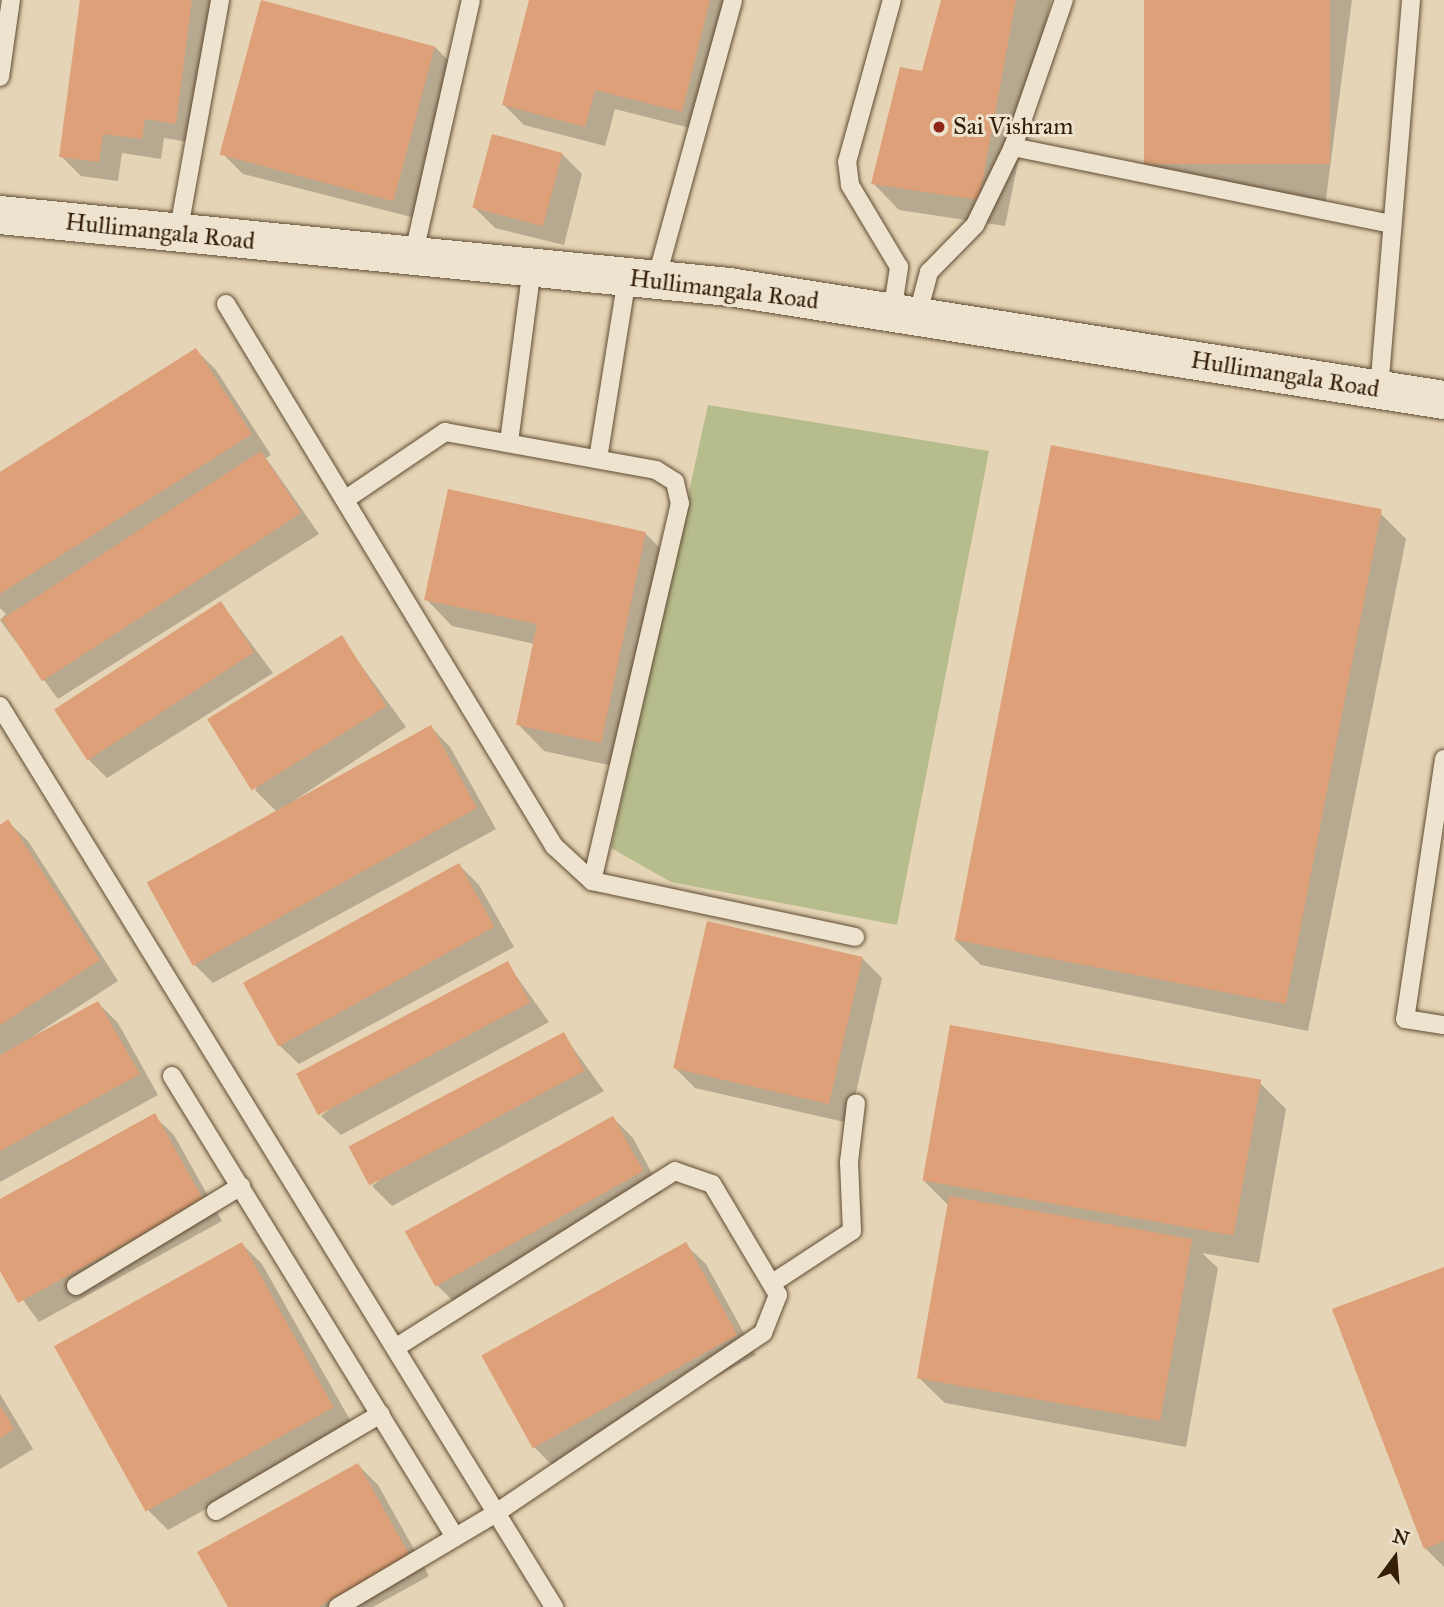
<!DOCTYPE html>
<html>
<head>
<meta charset="utf-8">
<style>
  body { margin:0 }
  #map { position:relative; width:1444px; height:1607px; overflow:hidden; background:#e5d4b5; font-family:"IM FELL Great Primer",serif }
  div>[style] { position:absolute }
  .green>* { inset:0; background:#b7bc8c }
  .shadow>* { inset:0; background:#0003 }
  .building>* { inset:0; background:#dea078; transform-origin:0 0 }
  .roads { filter:drop-shadow(0 0 2px #604c33) drop-shadow(0 0 2px #604c33) }
  .lane>* { height:18px; margin:-9px; padding:0 9px; transform-origin:9px; border-radius:9px; background:#eee3cf }
  .secondary>* { height:38px; margin:-19px; padding:0 19px; transform-origin:19px; border-radius:19px; background:#eee3cf }
  .dots>* { width:19px; height:19px; translate:-50% -50%; box-sizing:border-box; border:4px solid #eee3cf; border-radius:50% }
  span { translate:-50% -50%; white-space:nowrap; text-align:center; line-height:1.15; -webkit-text-stroke:6px #eee3cf; paint-order:stroke }
  .poi-label { font-size:24px; color:#341e08 }
  .left { translate:0 -50%; text-align:left }
  .street-label { font-size:24px; color:#341e08 }
  .north { position:absolute; left:1360px; top:1523px; width:70px; height:70px; -webkit-text-stroke:5px #eee3cf; paint-order:stroke; rotate:16deg; font-size:19px; font-weight:700; line-height:28px; text-align:center; color:#341e08 }
  .north::after { content:''; display:block; margin:auto; width:24px; height:32px; background:#341e08; clip-path:polygon(50% 0,100% 100%,50% 72%,0 100%) }
</style>
</head>
<body>
<div id="map">
  <div class="green">
    <i style="clip-path:polygon(708px 405px,989px 451px,897px 925px,671px 882px,611px 848px)"></i>
  </div>
  <div class="shadow">
    <i style="clip-path:polygon(82px 0,214px 0,195px 143px,164px 138px,161px 159px,122px 153px,118px 181px,81px 176px,61px 156px)"></i>
    <i style="clip-path:polygon(530px 0,735px 0,702px 131px,615px 109px,605px 146px,524px 125px,504px 105px)"></i>
    <i style="clip-path:polygon(943px 0,1051px 0,1005px 226px,899px 210px,873px 183px,923px 72px)"></i>
    <i style="clip-path:polygon(1146px 0,1352px 0,1325px 206px,1145px 183px)"></i>
    <i style="clip-path:polygon(434px 46px,454px 66px,415px 218px,243px 174px,223px 154px)"></i>
    <i style="clip-path:polygon(562px 154px,582px 174px,564px 245px,495px 228px,475px 208px)"></i>
    <i style="clip-path:polygon(196px 350px,216px 370px,271px 455px,266px 458px,319px 534px,58px 699px,0 620px,6px 614px,0 608px,0 474px)"></i>
    <i style="clip-path:polygon(1380px 513px,1406px 539px,1308px 1031px,981px 965px,954px 939px)"></i>
    <i style="clip-path:polygon(645px 533px,671px 559px,627px 769px,544px 751px,518px 724px,535px 644px,452px 626px,426px 599px)"></i>
    <i style="clip-path:polygon(221px 603px,273px 673px,107px 778px,87px 758px)"></i>
    <i style="clip-path:polygon(341px 638px,406px 727px,292px 802px,431px 727px,450px 747px,496px 829px,213px 983px,193px 963px,276px 811px,255px 790px)"></i>
    <i style="clip-path:polygon(8px 822px,28px 841px,118px 981px,33px 1036px,98px 1003px,118px 1023px,158px 1095px,0 1182px,0 827px)"></i>
    <i style="clip-path:polygon(459px 865px,479px 885px,514px 947px,299px 1064px,279px 1045px)"></i>
    <i style="clip-path:polygon(862px 958px,882px 978px,849px 1123px,695px 1088px,675px 1068px)"></i>
    <i style="clip-path:polygon(507px 963px,549px 1022px,341px 1135px,321px 1116px)"></i>
    <i style="clip-path:polygon(563px 1034px,604px 1091px,392px 1206px,372px 1186px)"></i>
    <i style="clip-path:polygon(1260px 1083px,1286px 1109px,1259px 1263px,1202px 1253px,1218px 1268px,1186px 1447px,945px 1403px,918px 1377px,949px 1206px,924px 1181px)"></i>
    <i style="clip-path:polygon(154px 1116px,174px 1135px,222px 1221px,39px 1322px,0 1268px,0 1201px)"></i>
    <i style="clip-path:polygon(613px 1118px,633px 1138px,662px 1192px,456px 1304px,436px 1284px)"></i>
    <i style="clip-path:polygon(242px 1244px,262px 1264px,354px 1427px,168px 1530px,148px 1510px)"></i>
    <i style="clip-path:polygon(686px 1245px,706px 1264px,756px 1355px,553px 1466px,533px 1446px)"></i>
    <i style="clip-path:polygon(1444px 1269px,1444px 1567px,1425px 1548px)"></i>
    <i style="clip-path:polygon(0 1394px,33px 1449px,0 1469px)"></i>
    <i style="clip-path:polygon(358px 1465px,378px 1485px,429px 1576px,373px 1607px,230px 1607px)"></i>
  </div>
  <div class="building">
    <i style="clip-path:polygon(80px 0,192px 0,176px 124px,145px 119px,142px 139px,103px 134px,99px 162px,59px 157px)"></i>
    <i style="left:261px;top:0;width:180px;height:160px;rotate:15deg"></i>
    <i style="clip-path:polygon(529px 0,710px 0,682px 112px,595px 90px,585px 127px,502px 105px)"></i>
    <i style="clip-path:polygon(941px 0,1016px 0,979px 200px,871px 184px,900px 67px,922px 71px)"></i>
    <i style="left:1144px;top:0;width:186px;height:164px"></i>
    <i style="left:492px;top:134px;width:73px;height:76px;rotate:15deg"></i>
    <i style="clip-path:polygon(196px 348px,252px 434px,0 594px,0 472px)"></i>
    <i style="left:1051px;top:445px;width:337px;height:504px;rotate:11deg"></i>
    <i style="left:261px;top:451px;width:74px;height:309px;rotate:57deg"></i>
    <i style="clip-path:polygon(448px 489px,646px 532px,601px 743px,516px 725px,537px 624px,424px 600px)"></i>
    <i style="left:221px;top:601px;width:61px;height:199px;rotate:57deg"></i>
    <i style="left:342px;top:635px;width:84px;height:159px;rotate:58deg"></i>
    <i style="left:431px;top:725px;width:95px;height:325px;rotate:61deg"></i>
    <i style="clip-path:polygon(8px 819px,100px 960px,0 1025px,0 825px)"></i>
    <i style="left:459px;top:863px;width:73px;height:247px;rotate:61deg"></i>
    <i style="left:707px;top:921px;width:160px;height:151px;rotate:13deg"></i>
    <i style="left:508px;top:961px;width:47px;height:240px;rotate:62deg"></i>
    <i style="clip-path:polygon(98px 1001px,140px 1074px,0 1151px,0 1055px)"></i>
    <i style="left:950px;top:1025px;width:316px;height:158px;rotate:10deg"></i>
    <i style="left:564px;top:1032px;width:44px;height:244px;rotate:62deg"></i>
    <i style="clip-path:polygon(155px 1113px,204px 1201px,18px 1303px,0 1271px,0 1199px)"></i>
    <i style="left:613px;top:1116px;width:63px;height:238px;rotate:61deg"></i>
    <i style="left:949px;top:1196px;width:247px;height:185px;rotate:10deg"></i>
    <i style="left:242px;top:1242px;width:189px;height:215px;rotate:61deg"></i>
    <i style="left:686px;top:1242px;width:106px;height:234px;rotate:61deg"></i>
    <i style="clip-path:polygon(1444px 1267px,1444px 1541px,1424px 1549px,1332px 1309px)"></i>
    <i style="clip-path:polygon(0 1405px,14px 1429px,0 1438px)"></i>
    <i style="clip-path:polygon(358px 1463px,410px 1556px,318px 1607px,228px 1607px,197px 1552px)"></i>
  </div>
  <div class="roads">
    <div class="lane">
      <i style="left:0;top:77px;width:78px;rotate:-81.9deg"></i>
      <i style="left:1013px;top:147px;width:387px;rotate:11.5deg"></i>
      <i style="left:178px;top:234px;width:238px;rotate:-79.8deg"></i>
      <i style="left:413px;top:257px;width:263px;rotate:-77.3deg"></i>
      <i style="left:656px;top:280px;width:290px;rotate:-74.6deg"></i>
      <i style="left:226px;top:304px;width:634px;rotate:58.82deg"></i>
      <i style="left:554px;top:846px;width:52px;rotate:42.6deg"></i>
      <i style="left:592px;top:881px;width:269px;rotate:12deg"></i>
      <i style="left:892px;top:313px;width:47px;rotate:-81.3deg"></i>
      <i style="left:899px;top:267px;width:96px;rotate:-120.9deg"></i>
      <i style="left:850px;top:185px;width:23px;rotate:-97deg"></i>
      <i style="left:847px;top:162px;width:168px;rotate:-74.5deg"></i>
      <i style="left:917px;top:317px;width:47px;rotate:-75.1deg"></i>
      <i style="left:929px;top:272px;width:66px;rotate:-45.6deg"></i>
      <i style="left:975px;top:225px;width:87px;rotate:-64deg"></i>
      <i style="left:1013px;top:147px;width:156px;rotate:-70.9deg"></i>
      <i style="left:1379px;top:390px;width:391px;rotate:-85.3deg"></i>
      <i style="left:509px;top:442px;width:176px;rotate:-82.5deg"></i>
      <i style="left:598px;top:459px;width:183px;rotate:-80.9deg"></i>
      <i style="left:346px;top:499px;width:120px;rotate:-34.1deg"></i>
      <i style="left:445px;top:432px;width:214px;rotate:10.2deg"></i>
      <i style="left:656px;top:470px;width:22px;rotate:32deg"></i>
      <i style="left:675px;top:482px;width:22px;rotate:77deg"></i>
      <i style="left:680px;top:503px;width:388px;rotate:103.1deg"></i>
      <i style="left:0;top:706px;width:1058px;rotate:58.41deg"></i>
      <i style="left:1444px;top:759px;width:263px;rotate:98.5deg"></i>
      <i style="left:1405px;top:1019px;width:39px;rotate:9deg"></i>
      <i style="left:172px;top:1076px;width:541px;rotate:58.45deg"></i>
      <i style="left:774px;top:1282px;width:93px;rotate:-33.2deg"></i>
      <i style="left:852px;top:1231px;width:69px;rotate:-92.5deg"></i>
      <i style="left:849px;top:1162px;width:59px;rotate:-83.2deg"></i>
      <i style="left:76px;top:1286px;width:193px;rotate:-31.2deg"></i>
      <i style="left:216px;top:1511px;width:191px;rotate:-30.5deg"></i>
      <i style="left:338px;top:1607px;width:184px;rotate:-30.7deg"></i>
      <i style="left:496px;top:1513px;width:322px;rotate:-34deg"></i>
      <i style="left:763px;top:1333px;width:41px;rotate:-68.5deg"></i>
      <i style="left:778px;top:1295px;width:129px;rotate:-120.7deg"></i>
      <i style="left:712px;top:1184px;width:39px;rotate:-161deg"></i>
      <i style="left:675px;top:1171px;width:331px;rotate:147.7deg"></i>
    </div>
    <div class="secondary">
      <i style="left:0;top:215px;width:733px;rotate:5.64deg"></i>
      <i style="left:729px;top:287px;width:724px;rotate:8.98deg"></i>
    </div>
  </div>
  <div class="dots">
    <i style="left:939px;top:127px;background:#8f2418"></i>
  </div>
  <div class="poi-label">
    <span class="left" style="left:953px;top:127px">Sai Vishram</span>
  </div>
  <div class="street-label">
    <span style="left:160px;top:232px;rotate:6deg">Hullimangala Road</span>
    <span style="left:724px;top:290px;rotate:7deg">Hullimangala Road</span>
    <span style="left:1285px;top:375px;rotate:9deg">Hullimangala Road</span>
  </div>
  <div class="north">N</div>
</div>
</body>
</html>
